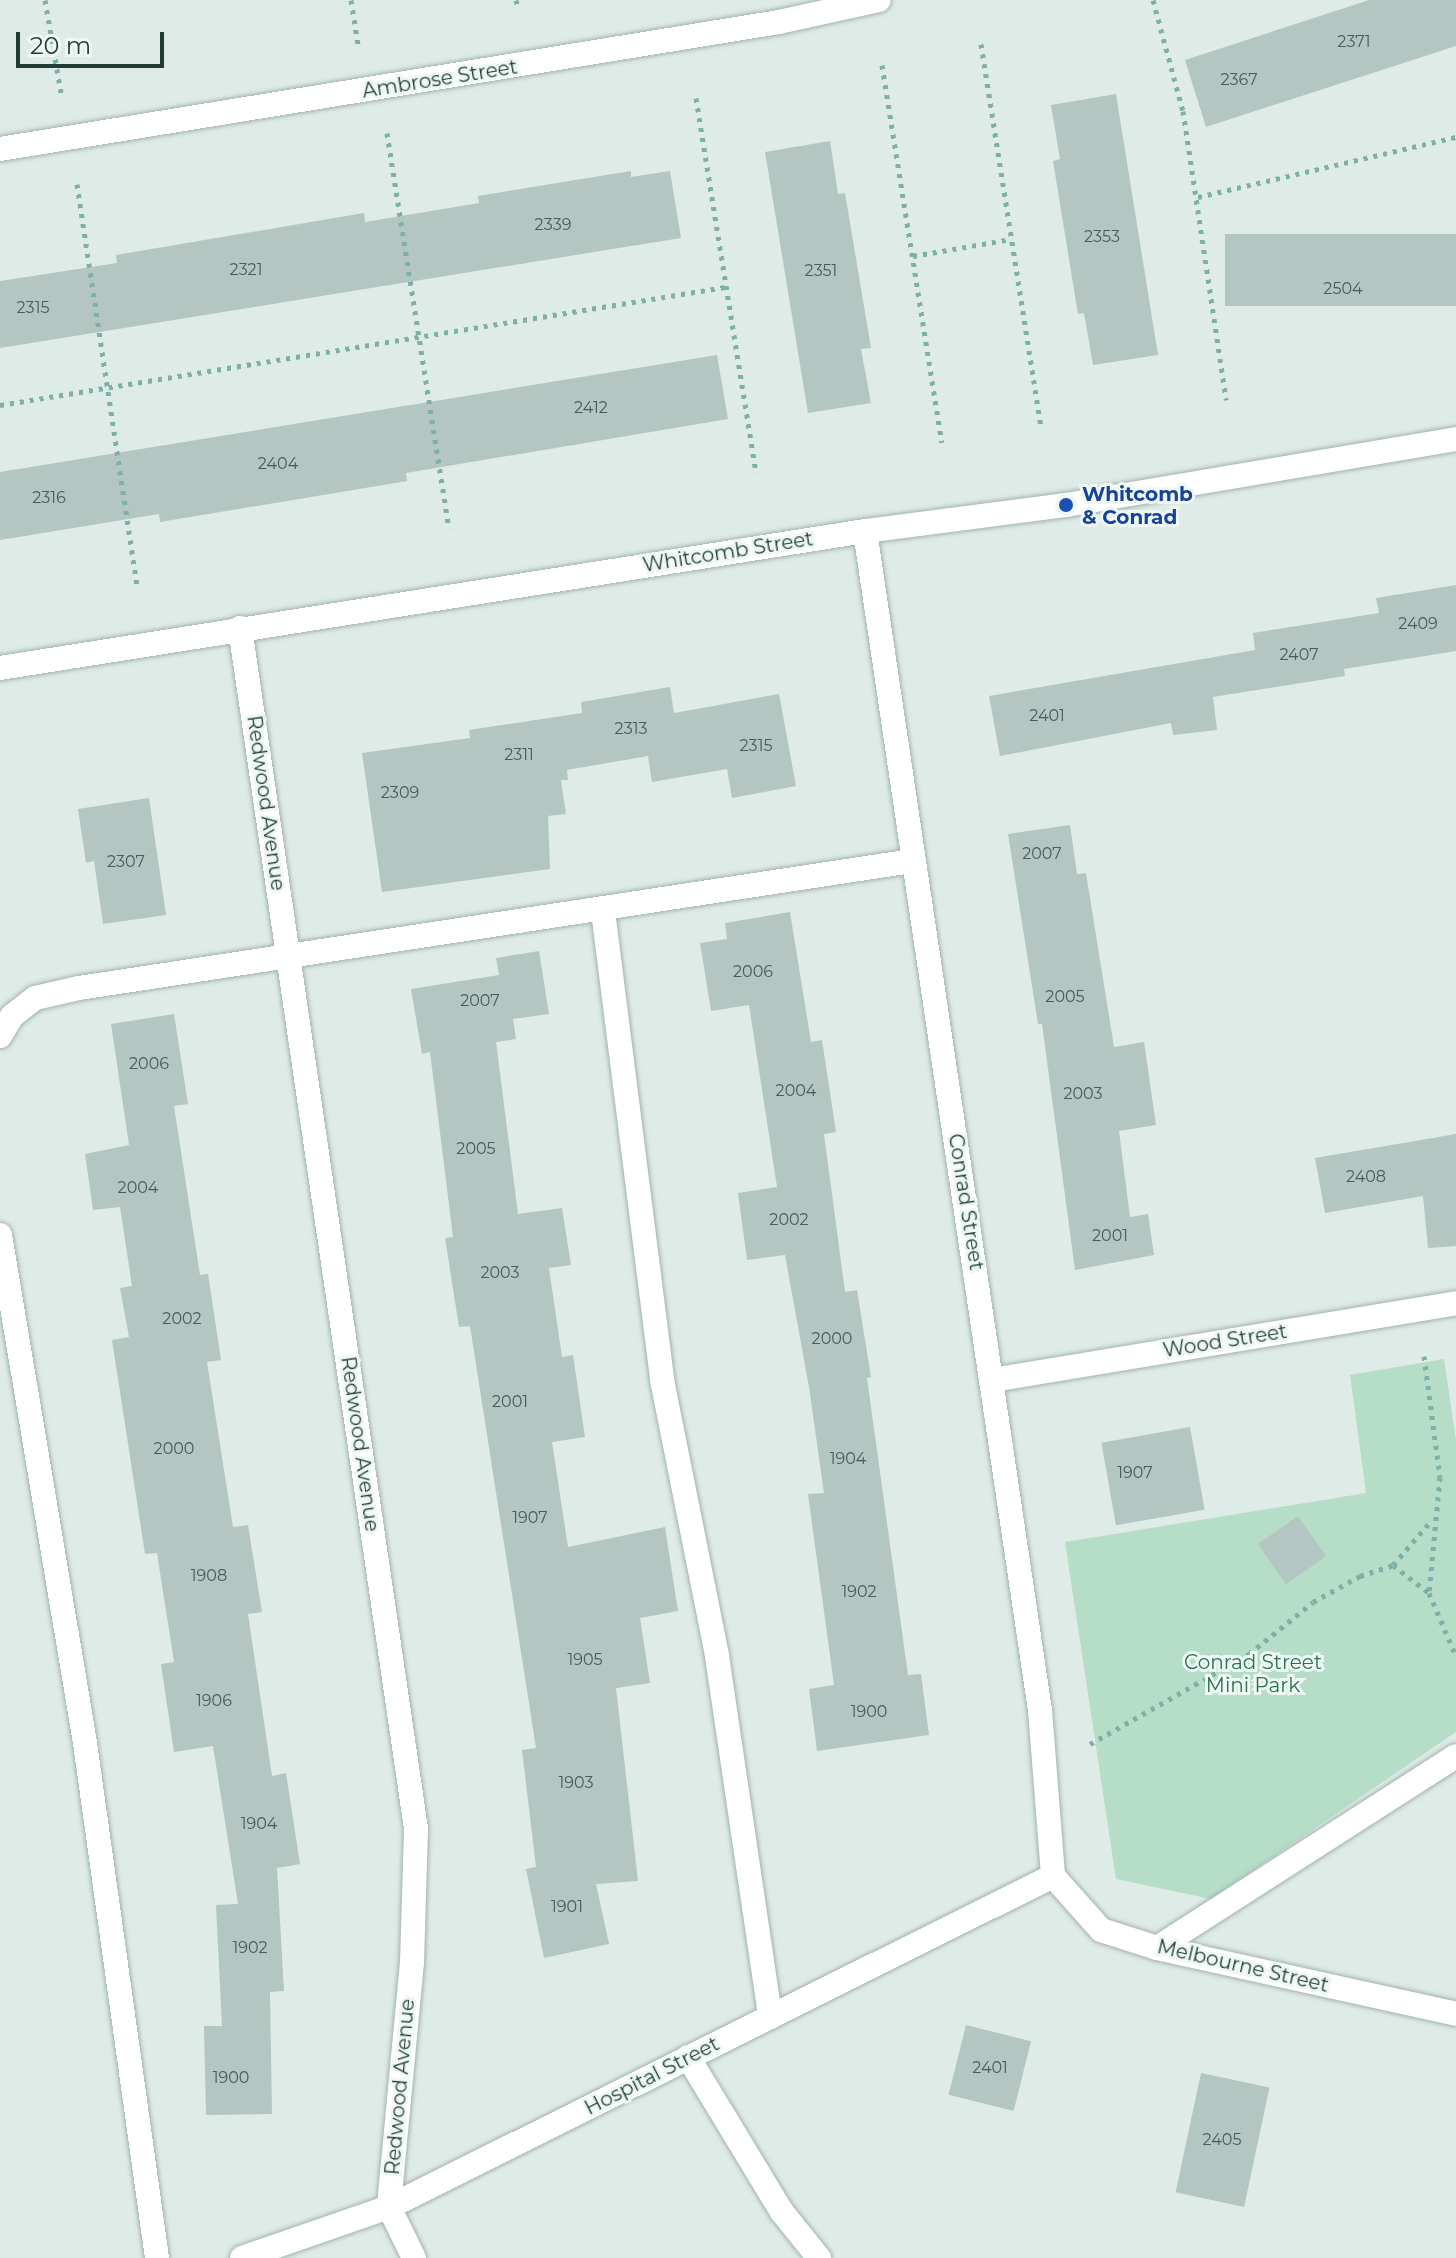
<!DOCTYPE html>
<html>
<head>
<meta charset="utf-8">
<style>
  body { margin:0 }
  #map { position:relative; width:1456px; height:2258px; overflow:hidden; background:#dfebe7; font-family:Montserrat,sans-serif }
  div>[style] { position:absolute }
  .green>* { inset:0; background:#b6ddc7 }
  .building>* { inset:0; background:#b4c6c1; transform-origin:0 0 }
  .path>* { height:5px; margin-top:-2.5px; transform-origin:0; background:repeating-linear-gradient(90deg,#7db0a8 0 4px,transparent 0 10px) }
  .roads { filter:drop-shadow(0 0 2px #a2b3af) drop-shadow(0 0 2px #a2b3af) }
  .minor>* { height:24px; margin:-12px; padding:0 12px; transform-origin:12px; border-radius:12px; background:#fff }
  .dots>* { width:22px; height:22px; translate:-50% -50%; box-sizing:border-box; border:4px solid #eff7f5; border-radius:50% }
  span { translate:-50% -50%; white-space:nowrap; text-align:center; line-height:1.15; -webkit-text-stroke:6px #eff7f5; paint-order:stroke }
  .number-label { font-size:16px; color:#445e5a }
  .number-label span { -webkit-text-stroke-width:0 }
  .street-label { font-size:20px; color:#1f3c38 }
  .transit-label { font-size:20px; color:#164399; font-weight:700 }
  .left { translate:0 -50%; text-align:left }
  .park-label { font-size:20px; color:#287451 }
  .scale { position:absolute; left:16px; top:32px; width:148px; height:36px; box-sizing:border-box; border:4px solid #1f3c38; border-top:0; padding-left:10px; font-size:24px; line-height:28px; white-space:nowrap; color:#1f3c38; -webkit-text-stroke:6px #eff7f5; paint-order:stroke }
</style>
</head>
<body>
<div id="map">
  <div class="green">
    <i style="clip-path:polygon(1444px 1359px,1456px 1440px,1456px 1732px,1211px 1899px,1116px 1879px,1065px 1542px,1366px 1493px,1350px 1375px)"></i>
  </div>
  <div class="building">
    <i style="clip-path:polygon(1369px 0,1456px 0,1456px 46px,1206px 127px,1185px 60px)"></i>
    <i style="clip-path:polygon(1116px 94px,1158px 355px,1093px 365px,1084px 313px,1078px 314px,1053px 161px,1060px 159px,1051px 105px)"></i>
    <i style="clip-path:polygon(830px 141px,838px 194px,845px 193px,871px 348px,861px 349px,871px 403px,808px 413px,765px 152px)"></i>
    <i style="clip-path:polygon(631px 171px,631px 177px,670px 171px,681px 238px,0 348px,0 281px,117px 263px,116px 255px,364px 213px,365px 222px,479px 203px,478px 196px)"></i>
    <i style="left:1456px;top:234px;width:72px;height:231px;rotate:90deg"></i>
    <i style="clip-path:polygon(717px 355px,728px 419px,406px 473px,407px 481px,160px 522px,159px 514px,0 540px,0 472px)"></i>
    <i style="clip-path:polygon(1456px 585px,1456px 651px,1344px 669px,1345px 676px,1213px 697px,1217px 730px,1173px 735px,1171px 723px,1000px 756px,989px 696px,1255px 650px,1253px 633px,1379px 613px,1376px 598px)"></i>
    <i style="clip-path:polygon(670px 687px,674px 713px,779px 694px,796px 786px,732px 798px,727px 769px,652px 782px,648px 756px,567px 770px,568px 780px,561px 780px,566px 814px,548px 816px,550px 869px,382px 892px,362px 753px,470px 738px,469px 730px,582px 713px,581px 702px)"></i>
    <i style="clip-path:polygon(149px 798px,166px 915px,103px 924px,94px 861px,86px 863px,78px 809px)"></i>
    <i style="clip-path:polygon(1070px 825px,1077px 874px,1086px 873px,1114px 1047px,1144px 1042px,1156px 1125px,1119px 1131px,1130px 1217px,1148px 1214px,1154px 1255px,1075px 1270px,1042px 1024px,1038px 1024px,1008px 834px)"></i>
    <i style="clip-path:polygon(790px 912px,811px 1042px,822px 1040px,836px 1132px,824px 1134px,845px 1292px,857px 1290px,871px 1377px,867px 1378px,908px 1675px,921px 1674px,929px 1735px,817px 1751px,809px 1689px,834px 1685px,808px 1494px,824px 1493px,809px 1387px,785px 1255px,747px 1260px,738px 1193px,777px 1187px,749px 1005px,711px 1011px,700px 943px,727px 939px,725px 923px)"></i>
    <i style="clip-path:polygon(539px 951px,549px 1014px,513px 1019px,516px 1039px,496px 1042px,518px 1214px,562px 1208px,571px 1265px,549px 1268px,562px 1357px,573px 1355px,585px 1437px,552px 1442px,568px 1547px,665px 1527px,678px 1611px,640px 1618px,650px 1683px,616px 1688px,638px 1881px,596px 1884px,609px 1944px,544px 1958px,526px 1869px,536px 1867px,522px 1750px,536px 1748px,470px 1326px,459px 1327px,445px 1238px,453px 1237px,430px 1052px,422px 1054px,411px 989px,499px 975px,496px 958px)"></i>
    <i style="clip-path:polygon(174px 1014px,188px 1104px,174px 1106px,200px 1275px,208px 1274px,221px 1360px,207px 1362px,233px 1527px,248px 1525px,262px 1612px,248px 1614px,272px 1776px,286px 1773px,300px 1864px,277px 1868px,284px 1991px,270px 1992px,272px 2114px,206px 2115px,204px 2026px,222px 2026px,216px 1905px,238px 1904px,213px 1746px,174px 1752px,161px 1664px,174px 1662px,157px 1553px,145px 1554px,112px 1340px,129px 1337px,120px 1288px,132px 1286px,120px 1207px,93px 1210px,85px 1154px,129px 1145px,111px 1024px)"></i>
    <i style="clip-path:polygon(1456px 1134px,1456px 1246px,1428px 1248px,1423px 1196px,1325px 1213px,1315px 1158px)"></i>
    <i style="left:1190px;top:1427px;width:84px;height:90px;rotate:80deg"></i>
    <i style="left:1298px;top:1516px;width:49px;height:49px;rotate:55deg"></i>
    <i style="left:966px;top:2025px;width:67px;height:72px;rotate:14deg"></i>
    <i style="left:1201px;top:2073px;width:70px;height:122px;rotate:12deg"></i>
  </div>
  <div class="path">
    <i style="left:45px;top:0;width:94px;rotate:80.2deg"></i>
    <i style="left:351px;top:0;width:45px;rotate:81deg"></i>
    <i style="left:516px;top:0;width:4px;rotate:76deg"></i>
    <i style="left:1153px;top:0;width:115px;rotate:74.9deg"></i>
    <i style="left:1183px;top:111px;width:292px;rotate:81.5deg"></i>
    <i style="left:981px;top:44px;width:389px;rotate:81.1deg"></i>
    <i style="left:882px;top:65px;width:382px;rotate:81deg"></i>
    <i style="left:696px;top:98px;width:380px;rotate:80.9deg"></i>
    <i style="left:387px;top:133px;width:400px;rotate:81.1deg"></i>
    <i style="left:77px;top:184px;width:404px;rotate:81.5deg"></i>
    <i style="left:1198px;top:197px;width:265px;rotate:-13.1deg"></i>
    <i style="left:913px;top:256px;width:99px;rotate:-9.8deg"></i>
    <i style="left:0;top:405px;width:735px;rotate:-9.24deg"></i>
    <i style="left:1424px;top:1356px;width:122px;rotate:82.5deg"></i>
    <i style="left:1440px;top:1477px;width:117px;rotate:95.4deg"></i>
    <i style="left:1429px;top:1593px;width:69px;rotate:66.8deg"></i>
    <i style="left:1393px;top:1565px;width:60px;rotate:-49.1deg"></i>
    <i style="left:1090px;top:1744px;width:183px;rotate:-29.5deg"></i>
    <i style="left:1249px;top:1654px;width:82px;rotate:-39.1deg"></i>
    <i style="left:1313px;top:1602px;width:54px;rotate:-29deg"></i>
    <i style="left:1360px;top:1576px;width:35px;rotate:-18deg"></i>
    <i style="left:1393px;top:1565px;width:46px;rotate:37.9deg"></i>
  </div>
  <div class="roads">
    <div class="minor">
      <i style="left:0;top:149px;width:789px;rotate:-9.26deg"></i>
      <i style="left:779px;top:22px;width:102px;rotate:-12.4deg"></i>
      <i style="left:865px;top:531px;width:1192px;rotate:81.56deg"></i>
      <i style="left:1040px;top:1710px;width:167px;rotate:85.5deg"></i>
      <i style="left:240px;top:628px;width:1214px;rotate:81.66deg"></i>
      <i style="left:416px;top:1829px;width:133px;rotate:91.7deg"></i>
      <i style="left:412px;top:1962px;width:246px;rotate:95.4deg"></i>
      <i style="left:389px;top:2207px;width:57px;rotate:63.9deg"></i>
      <i style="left:0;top:668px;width:876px;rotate:-9deg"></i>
      <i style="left:865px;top:531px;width:203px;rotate:-7.4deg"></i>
      <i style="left:1066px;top:505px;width:396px;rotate:-9.6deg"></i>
      <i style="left:603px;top:911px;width:473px;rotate:82.8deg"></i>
      <i style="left:662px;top:1380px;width:281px;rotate:78.7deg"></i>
      <i style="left:717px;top:1656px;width:365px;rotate:81.6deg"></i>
      <i style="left:0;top:1036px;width:23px;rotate:-59deg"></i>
      <i style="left:12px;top:1016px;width:29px;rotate:-38deg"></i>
      <i style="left:35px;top:998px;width:45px;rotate:-12.8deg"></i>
      <i style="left:79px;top:988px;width:843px;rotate:-8.67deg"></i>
      <i style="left:0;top:1235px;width:515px;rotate:80.5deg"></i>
      <i style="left:85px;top:1743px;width:520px;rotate:82.04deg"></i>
      <i style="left:993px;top:1380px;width:469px;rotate:-9.4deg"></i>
      <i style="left:1053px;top:1876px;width:72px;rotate:48.4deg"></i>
      <i style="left:1101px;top:1930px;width:59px;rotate:17.8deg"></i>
      <i style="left:1157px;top:1948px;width:306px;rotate:12.4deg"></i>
      <i style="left:1157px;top:1948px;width:355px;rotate:-32.7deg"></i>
      <i style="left:688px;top:2057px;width:181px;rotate:58.8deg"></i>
      <i style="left:782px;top:2212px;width:59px;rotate:51.2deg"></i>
      <i style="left:242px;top:2258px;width:156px;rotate:-19.1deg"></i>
      <i style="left:389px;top:2207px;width:742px;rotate:-26.5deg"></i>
    </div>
  </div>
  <div class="dots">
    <i style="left:1066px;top:505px;background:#1a4fb4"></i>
  </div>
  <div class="number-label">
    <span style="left:1354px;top:42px">2371</span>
    <span style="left:1239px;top:80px">2367</span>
    <span style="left:553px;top:225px">2339</span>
    <span style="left:1102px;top:237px">2353</span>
    <span style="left:246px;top:270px">2321</span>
    <span style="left:821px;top:271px">2351</span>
    <span style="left:1343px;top:289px">2504</span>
    <span style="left:33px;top:308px">2315</span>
    <span style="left:591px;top:408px">2412</span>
    <span style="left:278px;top:464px">2404</span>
    <span style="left:49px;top:498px">2316</span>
    <span style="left:1418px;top:624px">2409</span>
    <span style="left:1299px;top:655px">2407</span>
    <span style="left:1047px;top:716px">2401</span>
    <span style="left:631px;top:729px">2313</span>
    <span style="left:756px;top:746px">2315</span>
    <span style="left:519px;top:755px">2311</span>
    <span style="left:400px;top:793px">2309</span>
    <span style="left:1042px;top:854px">2007</span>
    <span style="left:126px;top:862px">2307</span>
    <span style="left:753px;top:972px">2006</span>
    <span style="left:1065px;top:997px">2005</span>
    <span style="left:480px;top:1001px">2007</span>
    <span style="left:149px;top:1064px">2006</span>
    <span style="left:796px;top:1091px">2004</span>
    <span style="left:1083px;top:1094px">2003</span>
    <span style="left:476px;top:1149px">2005</span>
    <span style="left:1366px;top:1177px">2408</span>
    <span style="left:138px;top:1188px">2004</span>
    <span style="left:789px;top:1220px">2002</span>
    <span style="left:1110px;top:1236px">2001</span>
    <span style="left:500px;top:1273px">2003</span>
    <span style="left:182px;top:1319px">2002</span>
    <span style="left:832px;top:1339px">2000</span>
    <span style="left:510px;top:1402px">2001</span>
    <span style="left:174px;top:1449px">2000</span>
    <span style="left:848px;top:1459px">1904</span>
    <span style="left:1135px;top:1473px">1907</span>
    <span style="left:530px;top:1518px">1907</span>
    <span style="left:209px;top:1576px">1908</span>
    <span style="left:859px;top:1592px">1902</span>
    <span style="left:585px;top:1660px">1905</span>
    <span style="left:214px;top:1701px">1906</span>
    <span style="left:869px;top:1712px">1900</span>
    <span style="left:576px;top:1783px">1903</span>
    <span style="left:259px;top:1824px">1904</span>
    <span style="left:567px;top:1907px">1901</span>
    <span style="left:250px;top:1948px">1902</span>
    <span style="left:990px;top:2068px">2401</span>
    <span style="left:231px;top:2078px">1900</span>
    <span style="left:1222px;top:2140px">2405</span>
  </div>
  <div class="street-label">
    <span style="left:440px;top:79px;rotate:-9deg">Ambrose Street</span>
    <span style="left:728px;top:552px;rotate:-9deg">Whitcomb Street</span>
    <span style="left:266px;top:803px;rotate:82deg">Redwood Avenue</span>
    <span style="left:966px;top:1202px;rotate:81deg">Conrad Street</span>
    <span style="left:1225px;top:1341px;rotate:-9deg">Wood Street</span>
    <span style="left:360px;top:1444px;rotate:82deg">Redwood Avenue</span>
    <span style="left:1243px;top:1966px;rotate:13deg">Melbourne Street</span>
    <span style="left:652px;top:2076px;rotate:-27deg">Hospital Street</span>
    <span style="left:400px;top:2087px;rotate:-85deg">Redwood Avenue</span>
  </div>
  <div class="transit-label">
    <span class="left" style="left:1082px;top:506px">Whitcomb<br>&amp; Conrad</span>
  </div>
  <div class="park-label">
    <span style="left:1253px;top:1674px">Conrad Street<br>Mini Park</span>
  </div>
  <div class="scale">20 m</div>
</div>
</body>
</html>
